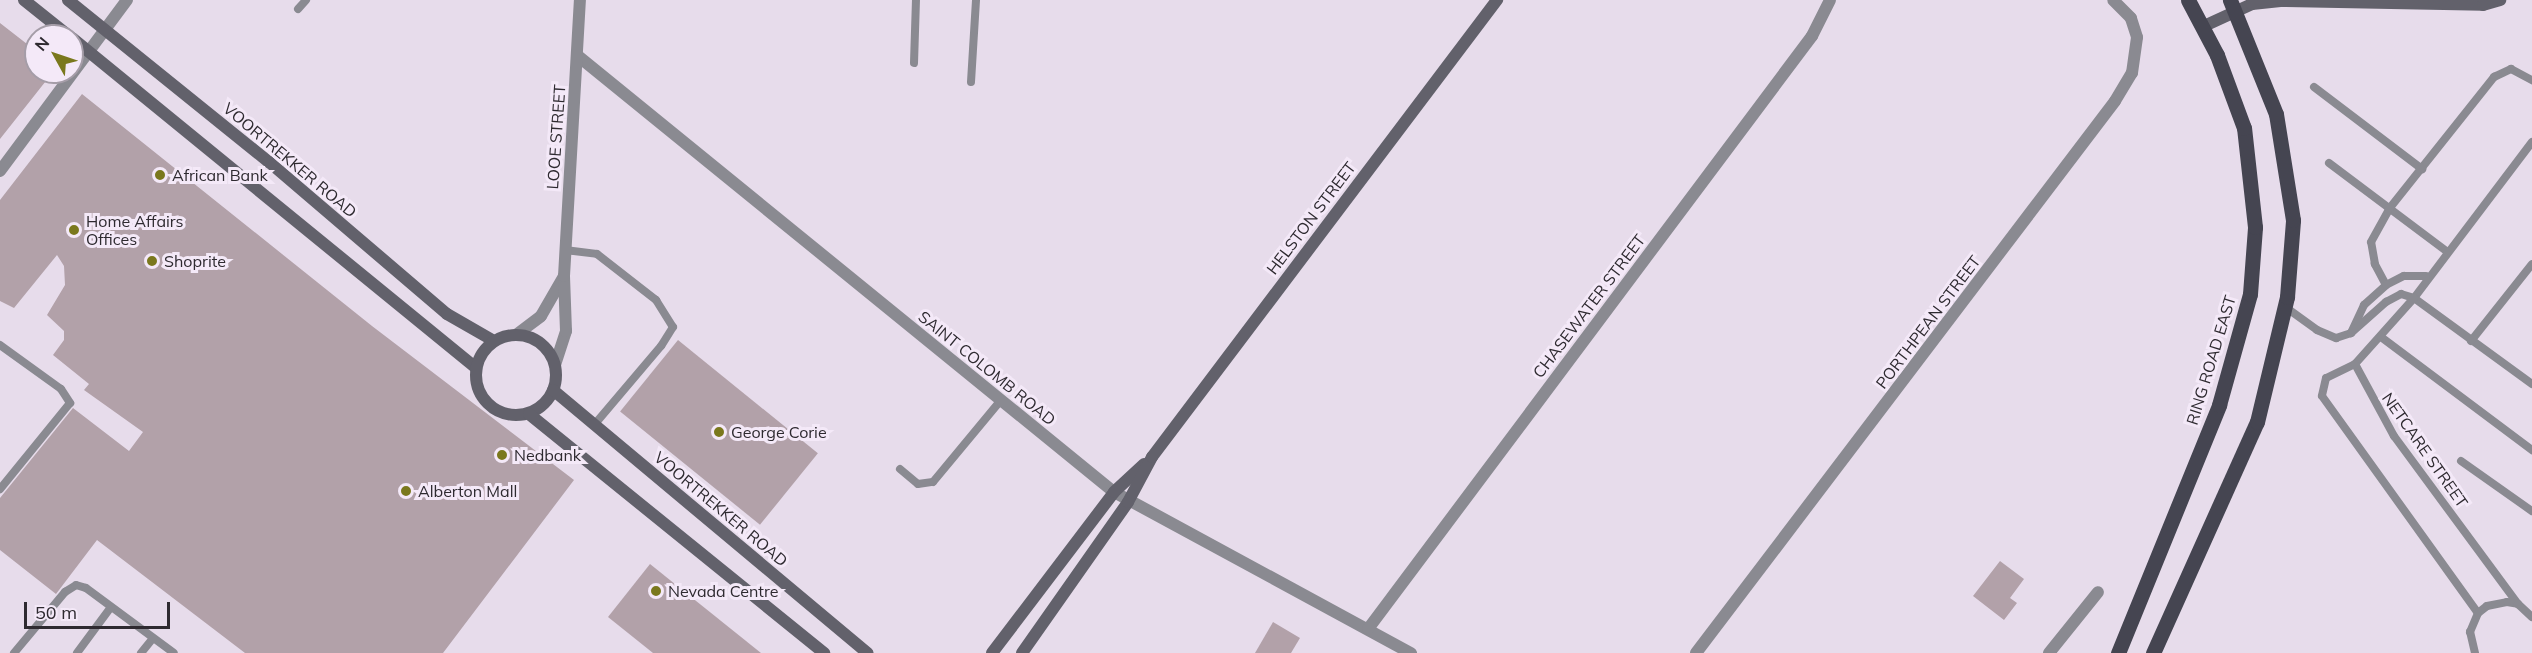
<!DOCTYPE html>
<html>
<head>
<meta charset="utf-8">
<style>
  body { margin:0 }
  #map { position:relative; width:2532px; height:653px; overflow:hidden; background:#e7dceb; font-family:Mulish,sans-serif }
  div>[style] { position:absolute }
  .building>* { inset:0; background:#b2a1a9; transform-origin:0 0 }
  .lane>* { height:8px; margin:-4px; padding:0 4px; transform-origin:4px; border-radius:4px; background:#8a8a91 }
  .street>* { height:12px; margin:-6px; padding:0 6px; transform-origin:6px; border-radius:6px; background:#8a8a91 }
  .secondary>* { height:12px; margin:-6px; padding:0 6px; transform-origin:6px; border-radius:6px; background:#62616b }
  .secondary>.ring { margin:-6px; padding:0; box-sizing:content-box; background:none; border:12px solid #62616b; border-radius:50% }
  .primary>* { height:15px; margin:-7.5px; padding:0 7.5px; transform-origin:7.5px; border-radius:7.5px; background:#454551 }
  .dots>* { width:16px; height:16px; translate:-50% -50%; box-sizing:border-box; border:3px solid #f4e9f8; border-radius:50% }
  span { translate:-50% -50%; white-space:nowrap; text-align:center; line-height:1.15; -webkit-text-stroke:6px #f4e9f8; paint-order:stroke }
  .street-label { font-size:16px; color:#2e2a30 }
  .poi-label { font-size:16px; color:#2e2a30 }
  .left { translate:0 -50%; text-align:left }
  .north { position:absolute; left:24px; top:24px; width:60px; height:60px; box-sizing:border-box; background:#f4e9f8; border:2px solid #a59da8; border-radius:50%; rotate:310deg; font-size:16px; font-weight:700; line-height:24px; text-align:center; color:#2e2a30 }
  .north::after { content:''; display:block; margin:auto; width:21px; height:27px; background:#7a781d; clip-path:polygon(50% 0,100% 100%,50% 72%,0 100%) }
  .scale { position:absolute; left:24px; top:602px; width:146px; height:27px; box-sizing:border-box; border:3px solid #2e2a30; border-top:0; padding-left:8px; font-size:18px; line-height:21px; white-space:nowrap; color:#2e2a30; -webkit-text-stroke:4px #f4e9f8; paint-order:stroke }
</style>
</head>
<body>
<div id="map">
  <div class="building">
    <i style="clip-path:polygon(0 23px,36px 51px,36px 72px,53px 72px,0 139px)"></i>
    <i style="clip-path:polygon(82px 94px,372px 326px,574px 480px,443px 653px,245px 653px,97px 540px,56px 594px,0 550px,0 498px,73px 408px,129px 451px,143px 432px,84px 390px,89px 384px,53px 355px,64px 340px,64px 331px,47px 315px,65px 285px,64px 266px,57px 255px,14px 308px,0 301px,0 200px)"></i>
    <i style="left:678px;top:340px;width:180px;height:92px;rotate:39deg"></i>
    <i style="clip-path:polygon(2000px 561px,2024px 579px,2010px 598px,2017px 603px,2004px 620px,1973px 596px)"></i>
    <i style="clip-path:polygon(650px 564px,761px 653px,653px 653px,608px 617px)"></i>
    <i style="clip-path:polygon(1273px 622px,1300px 638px,1291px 653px,1255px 653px)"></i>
  </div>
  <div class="lane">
    <i style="left:298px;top:9px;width:12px;rotate:-48deg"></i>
    <i style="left:914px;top:63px;width:63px;rotate:-88.2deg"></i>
    <i style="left:971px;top:82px;width:82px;rotate:-86.5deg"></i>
    <i style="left:2314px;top:87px;width:136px;rotate:37.2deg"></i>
    <i style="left:2532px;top:142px;width:196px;rotate:127.1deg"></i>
    <i style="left:2414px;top:298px;width:146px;rotate:36.1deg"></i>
    <i style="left:2329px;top:163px;width:146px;rotate:36.9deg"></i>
    <i style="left:565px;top:250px;width:32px;rotate:7deg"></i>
    <i style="left:597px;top:254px;width:75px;rotate:37.9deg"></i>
    <i style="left:656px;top:300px;width:32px;rotate:58deg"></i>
    <i style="left:673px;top:327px;width:22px;rotate:122deg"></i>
    <i style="left:661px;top:346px;width:104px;rotate:130.3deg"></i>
    <i style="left:2386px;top:285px;width:24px;rotate:-118deg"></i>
    <i style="left:2375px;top:264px;width:22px;rotate:-100deg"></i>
    <i style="left:2371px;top:242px;width:38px;rotate:-61deg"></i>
    <i style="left:2389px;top:209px;width:169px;rotate:-51.5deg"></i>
    <i style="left:2494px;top:77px;width:19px;rotate:-25deg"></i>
    <i style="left:2511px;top:69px;width:24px;rotate:28deg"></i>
    <i style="left:2284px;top:306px;width:41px;rotate:36deg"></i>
    <i style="left:2317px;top:330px;width:21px;rotate:23deg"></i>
    <i style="left:2336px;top:338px;width:16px;rotate:-18deg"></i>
    <i style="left:2351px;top:333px;width:31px;rotate:-65deg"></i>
    <i style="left:2364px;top:305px;width:30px;rotate:-42deg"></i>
    <i style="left:2386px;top:285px;width:20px;rotate:-27deg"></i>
    <i style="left:2404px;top:276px;width:22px"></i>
    <i style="left:2351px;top:333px;width:47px;rotate:-41.5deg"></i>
    <i style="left:2386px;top:302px;width:17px;rotate:-28deg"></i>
    <i style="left:2401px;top:294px;width:14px;rotate:17deg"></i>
    <i style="left:2414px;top:298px;width:89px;rotate:131.8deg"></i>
    <i style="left:2355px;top:364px;width:32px;rotate:154deg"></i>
    <i style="left:2326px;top:378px;width:18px;rotate:103deg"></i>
    <i style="left:2322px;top:396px;width:267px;rotate:54.3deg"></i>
    <i style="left:2381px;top:337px;width:189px;rotate:36.8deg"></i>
    <i style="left:2471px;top:341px;width:98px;rotate:-51.6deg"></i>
    <i style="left:0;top:345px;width:75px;rotate:35.8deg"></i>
    <i style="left:61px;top:389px;width:17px;rotate:57deg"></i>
    <i style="left:70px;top:403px;width:111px;rotate:129.1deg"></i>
    <i style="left:2355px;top:364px;width:82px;rotate:61.6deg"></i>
    <i style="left:2394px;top:436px;width:209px;rotate:53.6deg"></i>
    <i style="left:2461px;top:461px;width:87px;rotate:35.2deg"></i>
    <i style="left:900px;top:469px;width:23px;rotate:40deg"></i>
    <i style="left:918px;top:484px;width:15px;rotate:-8deg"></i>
    <i style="left:933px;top:482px;width:107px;rotate:-50.3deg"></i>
    <i style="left:14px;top:653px;width:80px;rotate:-50.1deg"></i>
    <i style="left:65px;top:592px;width:13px;rotate:-32deg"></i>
    <i style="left:76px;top:585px;width:10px;rotate:17deg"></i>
    <i style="left:86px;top:588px;width:109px;rotate:36.5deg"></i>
    <i style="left:77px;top:653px;width:57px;rotate:-53.5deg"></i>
    <i style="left:141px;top:653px;width:19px;rotate:-51deg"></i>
    <i style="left:2475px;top:653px;width:22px;rotate:-103deg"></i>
    <i style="left:2470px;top:632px;width:21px;rotate:-67deg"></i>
    <i style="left:2478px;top:613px;width:11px;rotate:-38deg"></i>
    <i style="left:2487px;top:606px;width:20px;rotate:-11deg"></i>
    <i style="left:2507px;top:602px;width:11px;rotate:10deg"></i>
    <i style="left:2518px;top:604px;width:19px;rotate:43deg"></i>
  </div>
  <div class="street">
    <i style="left:578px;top:56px;width:691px;rotate:39.13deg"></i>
    <i style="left:1114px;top:492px;width:338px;rotate:28.5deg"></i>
    <i style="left:0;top:171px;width:213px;rotate:-53.4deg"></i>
    <i style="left:516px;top:335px;width:31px;rotate:-37deg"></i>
    <i style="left:541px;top:316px;width:46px;rotate:-60.1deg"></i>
    <i style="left:555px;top:365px;width:36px;rotate:-72deg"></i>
    <i style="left:566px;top:331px;width:55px;rotate:-92.1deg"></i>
    <i style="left:564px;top:276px;width:276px;rotate:-86.7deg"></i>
    <i style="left:1368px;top:629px;width:741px;rotate:-53.18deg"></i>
    <i style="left:1812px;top:36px;width:40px;rotate:-63.4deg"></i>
    <i style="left:1696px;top:653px;width:693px;rotate:-52.8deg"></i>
    <i style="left:2115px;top:101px;width:33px;rotate:-59deg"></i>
    <i style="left:2132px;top:73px;width:36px;rotate:-82deg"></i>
    <i style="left:2137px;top:37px;width:20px;rotate:-108deg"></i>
    <i style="left:2131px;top:18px;width:25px;rotate:-135deg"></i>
    <i style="left:2049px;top:653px;width:78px;rotate:-51.2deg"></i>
  </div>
  <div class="secondary">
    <i style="left:24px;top:0;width:58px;rotate:38.7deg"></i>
    <i style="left:68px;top:0;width:258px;rotate:38.9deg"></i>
    <i style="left:269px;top:162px;width:234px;rotate:40.5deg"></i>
    <i style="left:447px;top:314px;width:54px;rotate:29.9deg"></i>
    <i style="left:2202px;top:27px;width:55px;rotate:-24.7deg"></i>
    <i style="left:2252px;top:4px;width:31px;rotate:-6deg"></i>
    <i style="left:2283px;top:1px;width:200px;rotate:1.1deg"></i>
    <i style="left:2483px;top:5px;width:18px;rotate:-16deg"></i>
    <i style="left:72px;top:38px;width:522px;rotate:39.24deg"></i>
    <i class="ring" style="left:476px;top:335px;width:68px;height:68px"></i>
    <i style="left:553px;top:390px;width:410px;rotate:39.9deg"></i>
    <i style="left:529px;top:414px;width:380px;rotate:39deg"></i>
    <i style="left:992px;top:653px;width:202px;rotate:-52.8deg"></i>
    <i style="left:1114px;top:492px;width:41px;rotate:-43deg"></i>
    <i style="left:1022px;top:653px;width:184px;rotate:-54.9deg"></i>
    <i style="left:1128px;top:502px;width:51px;rotate:-61.9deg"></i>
    <i style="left:1152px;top:457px;width:573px;rotate:-52.95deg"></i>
  </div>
  <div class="primary">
    <i style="left:2118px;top:653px;width:268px;rotate:-67.8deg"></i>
    <i style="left:2219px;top:405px;width:115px;rotate:-74.4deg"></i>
    <i style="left:2250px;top:294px;width:67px;rotate:-85.7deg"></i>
    <i style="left:2255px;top:227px;width:100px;rotate:-96.3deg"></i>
    <i style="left:2244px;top:128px;width:78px;rotate:-110.3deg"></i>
    <i style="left:2217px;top:55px;width:62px;rotate:-117.8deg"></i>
    <i style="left:2153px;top:653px;width:253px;rotate:-65.8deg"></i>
    <i style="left:2257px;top:422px;width:129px;rotate:-76.5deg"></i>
    <i style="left:2287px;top:297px;width:77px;rotate:-85.5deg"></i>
    <i style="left:2293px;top:220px;width:107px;rotate:-99.1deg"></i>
    <i style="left:2276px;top:114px;width:123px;rotate:-112deg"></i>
  </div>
  <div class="dots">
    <i style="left:160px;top:175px;background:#7a781d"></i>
    <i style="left:74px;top:230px;background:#7a781d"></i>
    <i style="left:152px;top:261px;background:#7a781d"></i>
    <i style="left:719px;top:432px;background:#7a781d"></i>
    <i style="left:502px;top:455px;background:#7a781d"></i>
    <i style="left:406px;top:491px;background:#7a781d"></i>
    <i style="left:656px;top:591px;background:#7a781d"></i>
  </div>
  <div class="street-label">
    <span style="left:556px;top:137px;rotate:-86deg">LOOE STREET</span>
    <span style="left:290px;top:160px;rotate:40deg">VOORTREKKER ROAD</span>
    <span style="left:1311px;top:218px;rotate:-53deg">HELSTON STREET</span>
    <span style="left:1589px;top:306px;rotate:-53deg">CHASEWATER STREET</span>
    <span style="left:1928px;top:322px;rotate:-53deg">PORTHPEAN STREET</span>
    <span style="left:2211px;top:360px;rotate:-73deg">RING ROAD EAST</span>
    <span style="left:987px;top:368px;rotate:39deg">SAINT COLOMB ROAD</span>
    <span style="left:2425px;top:450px;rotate:55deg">NETCARE STREET</span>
    <span style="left:721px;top:509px;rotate:40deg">VOORTREKKER ROAD</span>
  </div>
  <div class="poi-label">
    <span class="left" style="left:172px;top:175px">African Bank</span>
    <span class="left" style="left:86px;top:230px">Home Affairs<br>Offices</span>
    <span class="left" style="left:164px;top:261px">Shoprite</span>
    <span class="left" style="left:731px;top:432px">George Corie</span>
    <span class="left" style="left:514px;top:455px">Nedbank</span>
    <span class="left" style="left:418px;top:491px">Alberton Mall</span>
    <span class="left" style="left:668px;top:591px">Nevada Centre</span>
  </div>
  <div class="north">N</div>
  <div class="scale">50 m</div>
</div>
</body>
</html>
